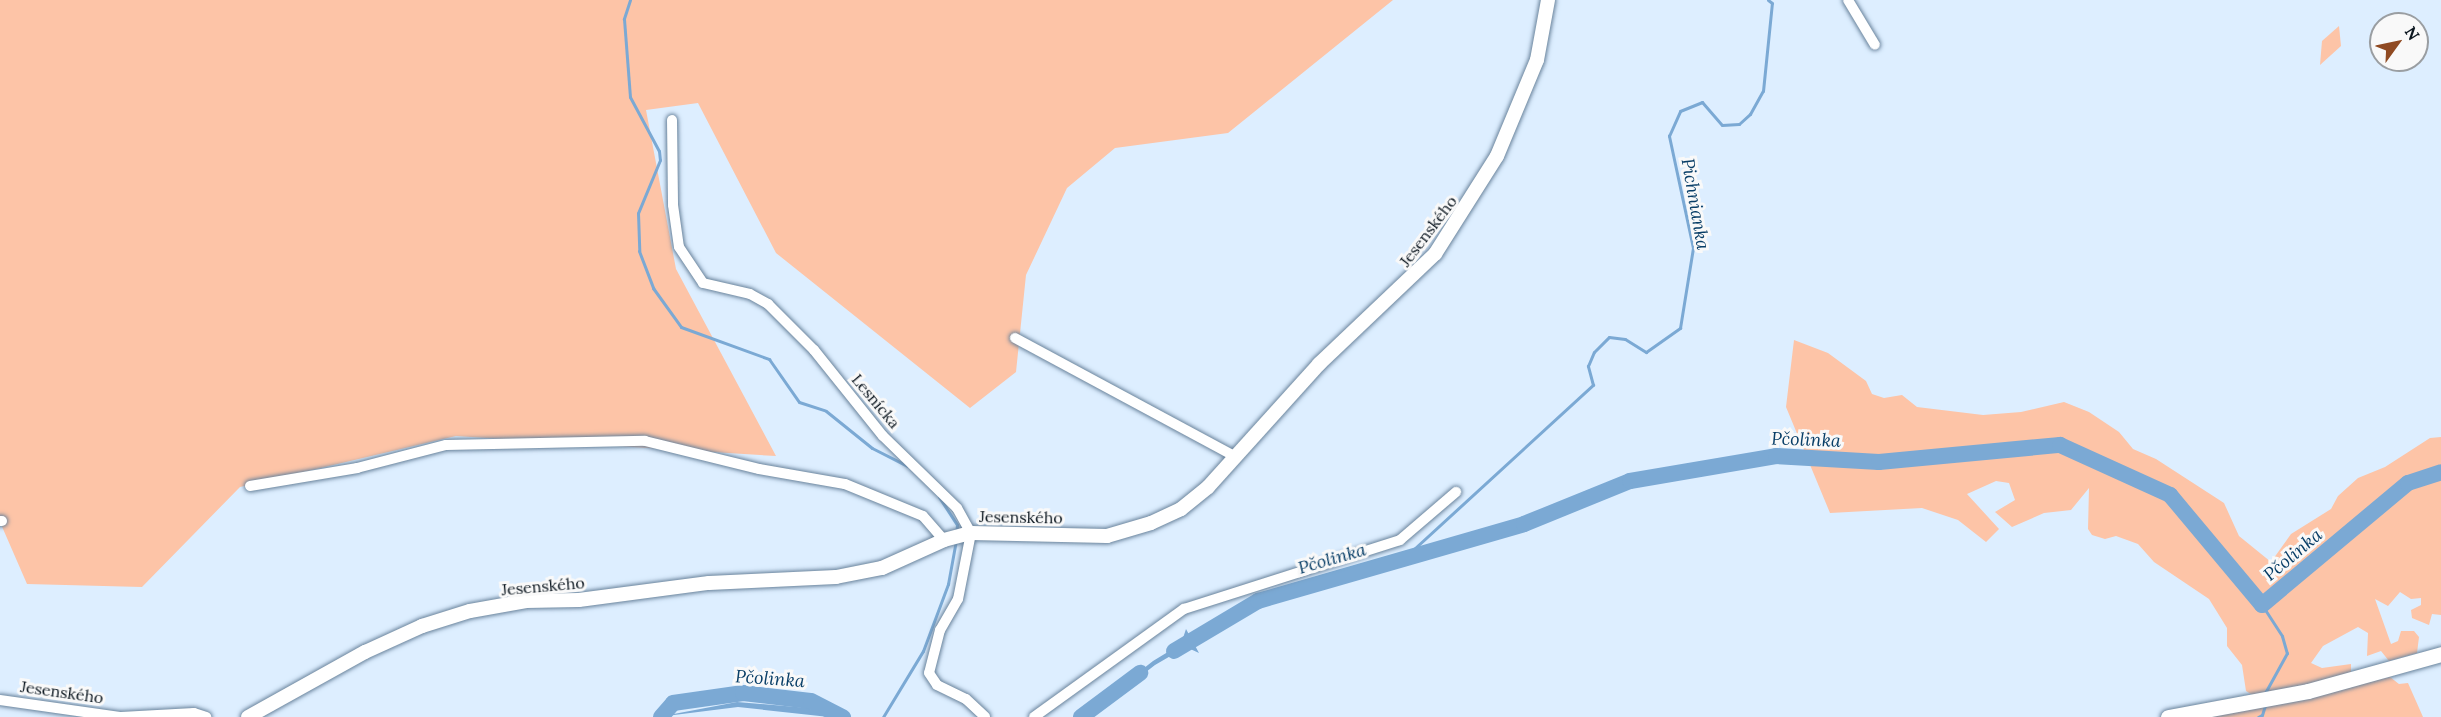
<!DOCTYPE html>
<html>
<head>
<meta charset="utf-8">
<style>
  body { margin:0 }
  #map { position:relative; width:2441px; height:717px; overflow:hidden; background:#def; font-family:Lora,serif }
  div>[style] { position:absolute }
  .green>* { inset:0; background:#fdc4a7 }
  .water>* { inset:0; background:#7ba9d4 }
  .stream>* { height:3px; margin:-1.5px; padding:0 1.5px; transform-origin:1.5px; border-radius:1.5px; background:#7ba9d4 }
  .river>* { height:16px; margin:-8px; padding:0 8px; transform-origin:8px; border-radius:8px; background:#7ba9d4 }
  .roads { filter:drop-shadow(0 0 2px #69839c) drop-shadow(0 0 2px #69839c) }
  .minor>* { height:10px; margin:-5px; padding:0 5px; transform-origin:5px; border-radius:5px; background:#fff }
  .tertiary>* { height:14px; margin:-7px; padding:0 7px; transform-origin:7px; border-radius:7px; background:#fff }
  .secondary>* { height:15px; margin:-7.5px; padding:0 7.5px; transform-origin:7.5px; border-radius:7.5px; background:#fff }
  span { translate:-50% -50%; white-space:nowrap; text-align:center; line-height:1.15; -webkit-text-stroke:6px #f9f9f9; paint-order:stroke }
  .street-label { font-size:16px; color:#0b161f }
  .water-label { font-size:18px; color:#083e67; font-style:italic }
  .north { position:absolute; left:2369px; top:12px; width:60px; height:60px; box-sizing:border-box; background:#f9f9f9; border:2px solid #9a9ea2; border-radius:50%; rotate:57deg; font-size:16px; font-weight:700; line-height:24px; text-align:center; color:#0b161f }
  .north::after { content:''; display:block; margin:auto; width:21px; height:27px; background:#904a22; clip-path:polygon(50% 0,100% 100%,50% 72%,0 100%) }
</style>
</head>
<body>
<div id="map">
  <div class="green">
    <i style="clip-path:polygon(0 0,1393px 0,1228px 133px,1115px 148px,1067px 188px,1026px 275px,1016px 372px,970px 408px,776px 253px,698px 103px,646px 110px,676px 269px,776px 456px,456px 436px,240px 487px,142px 587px,27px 584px,0 522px)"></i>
    <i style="clip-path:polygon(2339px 26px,2341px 46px,2320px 65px,2322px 41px)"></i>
    <i style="clip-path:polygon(1794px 340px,1828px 353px,1866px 381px,1872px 394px,1884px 398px,1902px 395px,1917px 407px,1983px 415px,2021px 412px,2064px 402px,2089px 412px,2119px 432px,2133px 449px,2156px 459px,2224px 503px,2239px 536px,2271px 562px,2291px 534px,2331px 509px,2338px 496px,2358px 478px,2385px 467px,2430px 438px,2441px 437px,2441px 615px,2432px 614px,2429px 625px,2412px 618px,2411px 610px,2421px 605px,2421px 598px,2411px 599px,2400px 592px,2388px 606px,2375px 599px,2391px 644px,2398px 641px,2401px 631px,2414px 631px,2419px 637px,2417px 653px,2389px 661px,2381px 651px,2367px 656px,2368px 633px,2358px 627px,2323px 646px,2311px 663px,2322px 668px,2351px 664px,2351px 672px,2329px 682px,2254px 696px,2246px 691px,2242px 665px,2227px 646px,2227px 628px,2209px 599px,2154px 562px,2138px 544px,2116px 536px,2105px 539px,2092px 535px,2088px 529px,2089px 488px,2071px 510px,2044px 513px,2012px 527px,1995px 512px,2015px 500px,2009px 483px,1996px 481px,1967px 494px,1999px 529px,1986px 542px,1958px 520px,1922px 508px,1830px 513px,1786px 407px)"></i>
    <i style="clip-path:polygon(2390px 677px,2399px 684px,2408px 683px,2423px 717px,2210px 717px)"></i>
  </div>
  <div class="water">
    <i style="clip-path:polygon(1186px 629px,1199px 653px,1186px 647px,1155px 665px,1088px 717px,1082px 717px,1153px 661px,1181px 644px)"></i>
    <i style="clip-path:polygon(737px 702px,808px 708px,829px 717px,738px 707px,658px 717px)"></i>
  </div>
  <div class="stream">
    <i style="left:630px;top:0;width:20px;rotate:108deg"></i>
    <i style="left:624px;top:19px;width:78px;rotate:85.6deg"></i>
    <i style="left:630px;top:97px;width:61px;rotate:61.8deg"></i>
    <i style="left:659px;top:151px;width:9px;rotate:84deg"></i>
    <i style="left:660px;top:160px;width:57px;rotate:112.5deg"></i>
    <i style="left:638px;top:213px;width:38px;rotate:88deg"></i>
    <i style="left:639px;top:251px;width:40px;rotate:69deg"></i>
    <i style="left:653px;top:288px;width:48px;rotate:54.3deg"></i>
    <i style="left:681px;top:327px;width:94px;rotate:20deg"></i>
    <i style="left:769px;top:359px;width:52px;rotate:55.1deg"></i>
    <i style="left:799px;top:402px;width:28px;rotate:18deg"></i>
    <i style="left:826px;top:411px;width:59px;rotate:38.8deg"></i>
    <i style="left:872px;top:448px;width:39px;rotate:27deg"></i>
    <i style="left:939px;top:497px;width:33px;rotate:57deg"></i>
    <i style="left:957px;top:525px;width:9px;rotate:96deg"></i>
    <i style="left:1403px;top:559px;width:258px;rotate:-42.5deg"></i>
    <i style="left:1593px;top:385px;width:20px;rotate:-105deg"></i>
    <i style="left:1588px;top:366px;width:15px;rotate:-67deg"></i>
    <i style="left:1594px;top:352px;width:21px;rotate:-45deg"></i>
    <i style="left:1609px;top:337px;width:16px;rotate:7deg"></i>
    <i style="left:1625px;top:339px;width:25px;rotate:32deg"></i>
    <i style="left:1646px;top:352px;width:42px;rotate:-35.2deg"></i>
    <i style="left:1680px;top:328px;width:81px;rotate:-80.8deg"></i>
    <i style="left:1693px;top:248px;width:115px;rotate:-102.1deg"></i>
    <i style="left:1669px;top:136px;width:27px;rotate:-66deg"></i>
    <i style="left:1680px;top:111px;width:24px;rotate:-22deg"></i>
    <i style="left:1702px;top:102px;width:30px;rotate:49deg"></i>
    <i style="left:1722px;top:125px;width:17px;rotate:-3deg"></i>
    <i style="left:1739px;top:124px;width:15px;rotate:-42deg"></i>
    <i style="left:1750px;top:114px;width:26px;rotate:-61deg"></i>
    <i style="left:1763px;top:91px;width:88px;rotate:-84.2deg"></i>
    <i style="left:1772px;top:3px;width:5px;rotate:-143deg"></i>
    <i style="left:2262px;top:605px;width:37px;rotate:57deg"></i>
    <i style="left:2282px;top:636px;width:18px;rotate:74deg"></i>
    <i style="left:2287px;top:653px;width:46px;rotate:118.8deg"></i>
    <i style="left:883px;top:717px;width:77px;rotate:-58.8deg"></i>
    <i style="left:923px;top:651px;width:72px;rotate:-69.5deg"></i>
    <i style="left:948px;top:584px;width:45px;rotate:-79.7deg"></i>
    <i style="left:2258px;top:717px;width:4px;rotate:-27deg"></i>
    <i style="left:2262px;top:715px;width:14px;rotate:-73deg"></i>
  </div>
  <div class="river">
    <i style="left:1174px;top:651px;width:98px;rotate:-30.8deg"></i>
    <i style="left:1258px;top:601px;width:277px;rotate:-16.1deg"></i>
    <i style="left:1524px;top:524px;width:114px;rotate:-22.1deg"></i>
    <i style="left:1630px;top:481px;width:148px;rotate:-9.7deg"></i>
    <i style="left:1776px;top:456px;width:103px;rotate:3.3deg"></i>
    <i style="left:1879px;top:462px;width:182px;rotate:-5.4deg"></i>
    <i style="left:2060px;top:445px;width:121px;rotate:24.4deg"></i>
    <i style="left:2170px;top:495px;width:143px;rotate:50.1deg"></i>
    <i style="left:2262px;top:605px;width:190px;rotate:-39.9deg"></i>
    <i style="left:2408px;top:483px;width:35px;rotate:-18deg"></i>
    <i style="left:661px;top:717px;width:18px;rotate:-49deg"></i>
    <i style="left:673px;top:703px;width:71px;rotate:-8.1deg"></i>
    <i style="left:743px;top:693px;width:68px;rotate:6.7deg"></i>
    <i style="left:811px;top:701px;width:36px;rotate:27deg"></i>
    <i style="left:1081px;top:717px;width:74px;rotate:-36.7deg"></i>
  </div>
  <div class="roads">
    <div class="minor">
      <i style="left:1848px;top:0;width:52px;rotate:59deg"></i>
      <i style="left:672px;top:120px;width:85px;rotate:89.3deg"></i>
      <i style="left:673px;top:205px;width:42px;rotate:81.9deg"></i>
      <i style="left:679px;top:247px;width:43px;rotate:56.3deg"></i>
      <i style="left:703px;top:283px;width:48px;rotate:13.2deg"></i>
      <i style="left:750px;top:294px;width:21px;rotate:29deg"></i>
      <i style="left:768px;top:304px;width:65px;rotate:45deg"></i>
      <i style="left:814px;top:350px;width:110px;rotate:51.3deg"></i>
      <i style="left:883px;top:436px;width:103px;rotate:44.2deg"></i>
      <i style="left:957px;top:508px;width:29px;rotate:61deg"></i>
      <i style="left:971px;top:533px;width:67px;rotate:101.1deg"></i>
      <i style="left:958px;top:599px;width:36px;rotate:120deg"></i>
      <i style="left:940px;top:630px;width:44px;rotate:104.3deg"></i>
      <i style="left:929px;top:673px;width:14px;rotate:56deg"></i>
      <i style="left:937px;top:685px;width:32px;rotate:26deg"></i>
      <i style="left:966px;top:699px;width:26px;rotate:43deg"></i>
      <i style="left:1015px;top:338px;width:249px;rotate:28.3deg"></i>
      <i style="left:250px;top:486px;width:109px;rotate:-9.5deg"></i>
      <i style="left:357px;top:468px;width:92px;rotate:-14.5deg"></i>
      <i style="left:446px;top:445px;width:199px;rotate:-1.2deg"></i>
      <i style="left:645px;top:441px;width:117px;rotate:13.8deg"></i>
      <i style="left:759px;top:469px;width:87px;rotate:9.9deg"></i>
      <i style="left:845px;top:484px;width:84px;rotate:22.3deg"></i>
      <i style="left:923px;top:516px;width:32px;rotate:49deg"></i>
      <i style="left:0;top:521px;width:2px"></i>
      <i style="left:0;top:700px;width:121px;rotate:8.1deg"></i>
      <i style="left:121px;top:717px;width:73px;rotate:-3.1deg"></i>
      <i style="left:194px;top:713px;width:13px;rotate:18deg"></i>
      <i style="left:1034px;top:717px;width:185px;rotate:-35.8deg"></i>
      <i style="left:1184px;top:609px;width:227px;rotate:-17.7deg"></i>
      <i style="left:1400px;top:540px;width:74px;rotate:-40.6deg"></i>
    </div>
    <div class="tertiary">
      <i style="left:248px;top:717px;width:134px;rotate:-29.1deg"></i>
      <i style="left:365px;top:652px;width:63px;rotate:-24.5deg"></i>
      <i style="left:422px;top:626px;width:50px;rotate:-17.4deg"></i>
      <i style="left:470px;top:611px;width:57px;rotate:-10.1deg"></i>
      <i style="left:526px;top:601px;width:53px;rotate:-1.1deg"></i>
      <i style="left:579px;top:600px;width:131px;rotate:-7.5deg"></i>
      <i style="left:709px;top:583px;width:127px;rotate:-2.7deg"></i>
      <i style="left:836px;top:577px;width:47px;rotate:-11.1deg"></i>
      <i style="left:882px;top:568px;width:68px;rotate:-24.3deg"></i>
      <i style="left:944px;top:540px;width:28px;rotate:-15deg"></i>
      <i style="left:971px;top:533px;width:136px;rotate:1.3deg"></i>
      <i style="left:1107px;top:536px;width:46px;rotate:-16.5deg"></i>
      <i style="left:1151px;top:523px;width:33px;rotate:-25deg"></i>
      <i style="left:1181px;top:509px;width:35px;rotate:-39deg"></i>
      <i style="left:1208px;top:487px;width:166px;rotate:-47.9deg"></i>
      <i style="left:1319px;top:364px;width:160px;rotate:-43.5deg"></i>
      <i style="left:1435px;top:254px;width:116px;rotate:-57.7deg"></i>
      <i style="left:1497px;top:156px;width:104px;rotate:-67.4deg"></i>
      <i style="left:1537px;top:60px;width:61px;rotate:-79.6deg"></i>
    </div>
    <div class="secondary">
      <i style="left:2168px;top:717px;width:142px;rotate:-10.5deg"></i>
      <i style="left:2308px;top:691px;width:138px;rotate:-15.5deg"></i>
    </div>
  </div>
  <div class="street-label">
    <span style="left:1428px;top:231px;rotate:-53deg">Jesenského</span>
    <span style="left:876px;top:401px;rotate:50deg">Lesnícka</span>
    <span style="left:1021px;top:517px;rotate:1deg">Jesenského</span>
    <span style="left:543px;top:586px;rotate:-5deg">Jesenského</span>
    <span style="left:62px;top:692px;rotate:8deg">Jesenského</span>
  </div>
  <div class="water-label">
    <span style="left:1695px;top:204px;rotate:80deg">Pichnianka</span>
    <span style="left:1806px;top:440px;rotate:2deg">Pčolinka</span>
    <span style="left:2293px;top:555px;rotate:-40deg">Pčolinka</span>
    <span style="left:1332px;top:559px;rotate:-16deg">Pčolinka</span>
    <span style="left:770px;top:679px;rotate:4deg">Pčolinka</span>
  </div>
  <div class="north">N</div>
</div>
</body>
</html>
